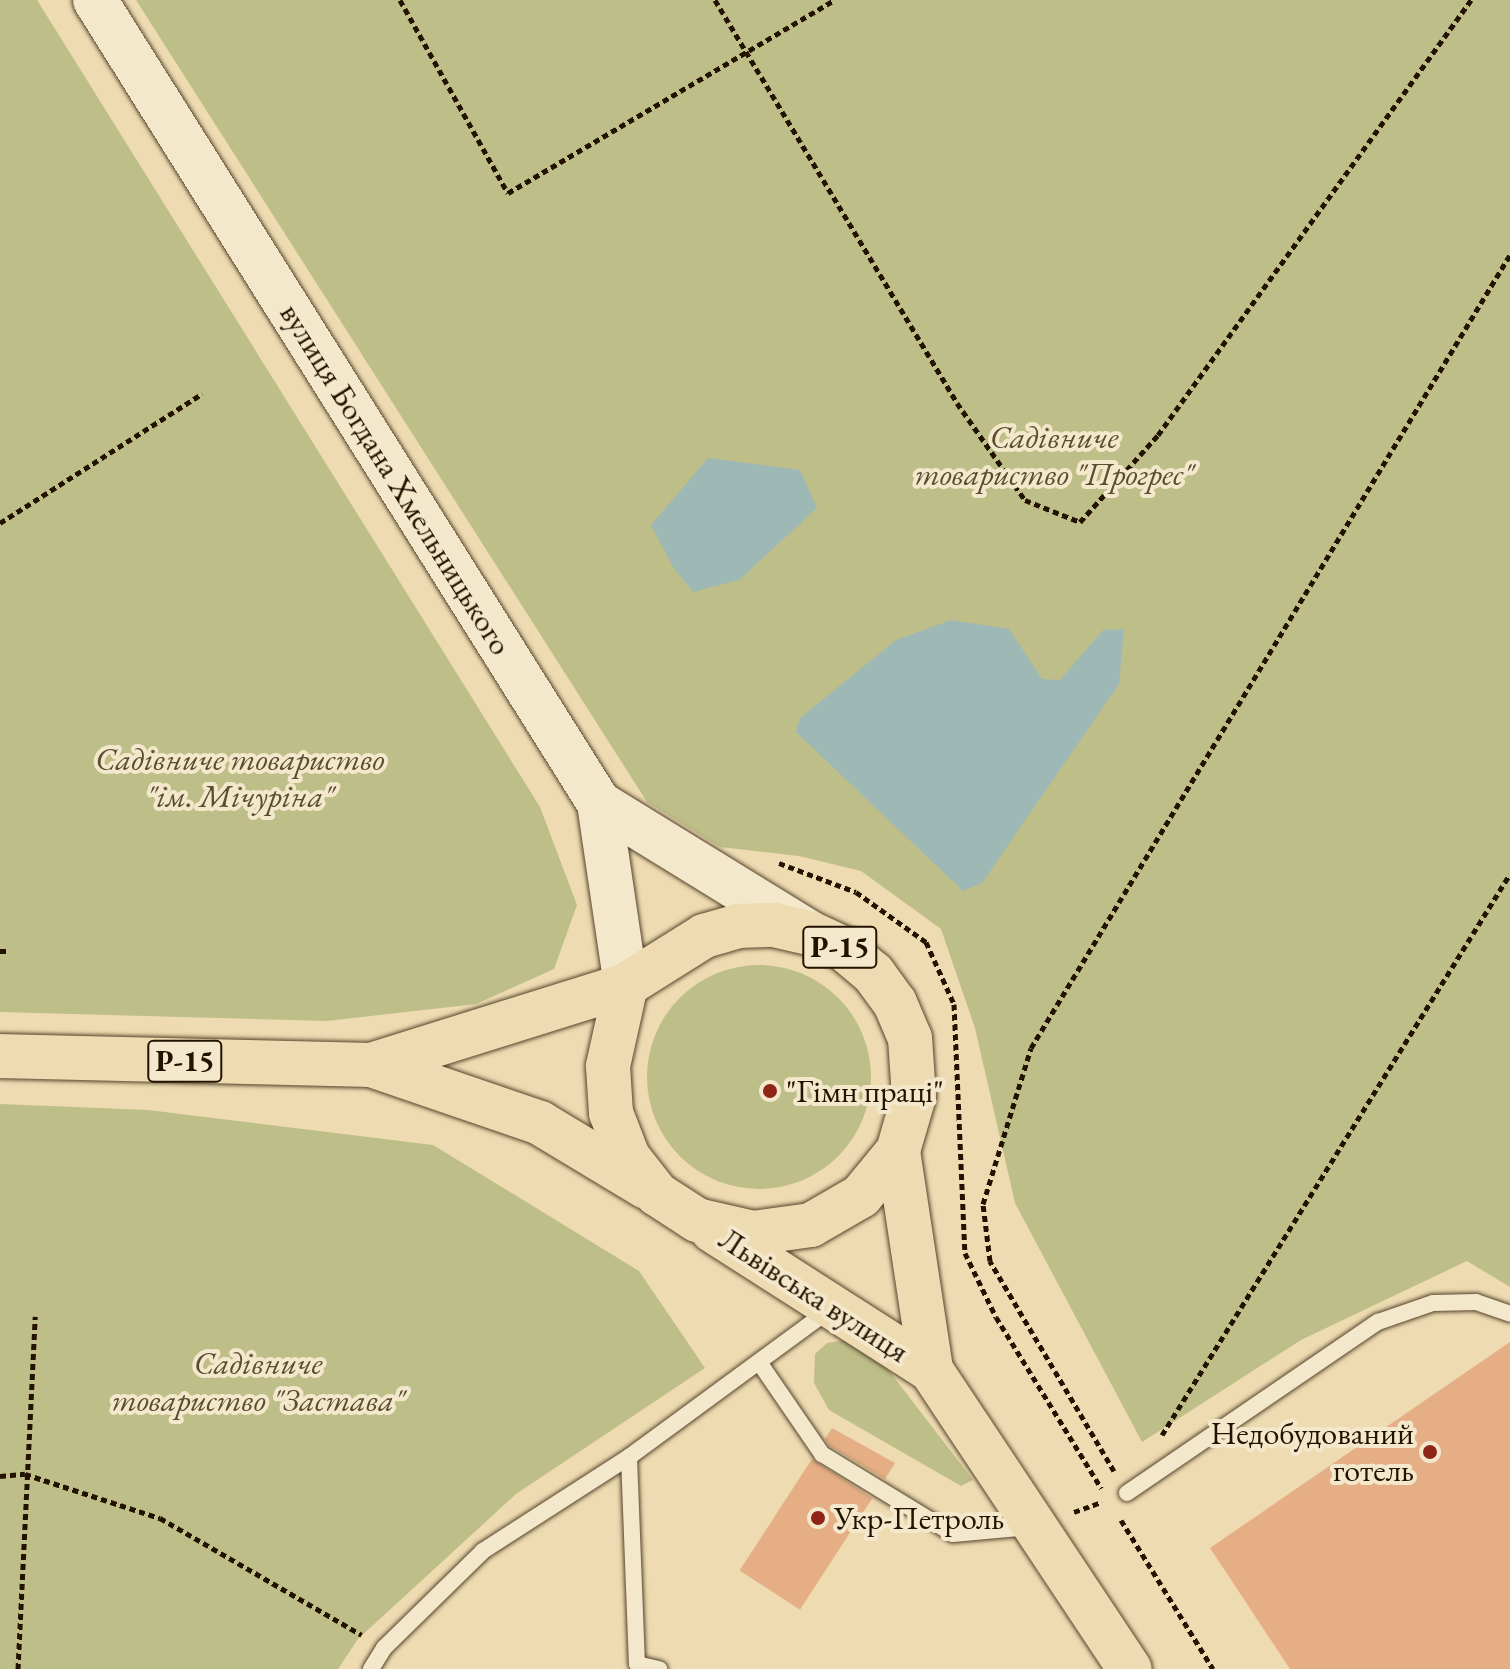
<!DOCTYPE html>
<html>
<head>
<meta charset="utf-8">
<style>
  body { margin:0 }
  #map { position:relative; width:1510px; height:1669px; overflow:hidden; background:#eedbb1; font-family:"EB Garamond",serif }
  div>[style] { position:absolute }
  .green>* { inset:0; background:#bebe88 }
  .round { border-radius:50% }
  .water>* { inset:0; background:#9eb8b6 }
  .building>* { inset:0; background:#e5ae85; transform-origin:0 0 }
  .path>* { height:5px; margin-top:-2.5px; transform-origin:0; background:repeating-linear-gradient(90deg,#241200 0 6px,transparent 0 10px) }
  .roads { filter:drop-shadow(0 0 2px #56442c) drop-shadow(0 0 2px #56442c) }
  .service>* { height:16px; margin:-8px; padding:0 8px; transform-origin:8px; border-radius:8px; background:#f4e8cc }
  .secondary>* { height:44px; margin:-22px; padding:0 22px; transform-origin:22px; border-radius:22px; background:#f4e8cc }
  .primary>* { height:44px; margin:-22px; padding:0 22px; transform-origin:22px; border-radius:22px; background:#eedbb1 }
  .dots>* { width:22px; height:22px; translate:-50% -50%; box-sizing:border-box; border:4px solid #f4e8cc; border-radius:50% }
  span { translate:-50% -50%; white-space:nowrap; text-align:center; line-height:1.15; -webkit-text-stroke:8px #f4e8cc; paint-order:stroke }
  .shield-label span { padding:2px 6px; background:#f4e8cc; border:2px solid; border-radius:6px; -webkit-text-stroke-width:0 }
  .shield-label { font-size:30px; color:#241200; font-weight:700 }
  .park-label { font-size:32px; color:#5a4e30; font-style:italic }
  .street-label { font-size:32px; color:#241200 }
  .poi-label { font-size:32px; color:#241200 }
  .left { translate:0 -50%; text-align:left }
  .right { translate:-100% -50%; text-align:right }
</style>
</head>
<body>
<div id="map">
  <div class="green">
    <i style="clip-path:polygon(0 0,37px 0,540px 807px,577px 905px,554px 969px,476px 1004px,327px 1021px,0 1012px)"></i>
    <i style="clip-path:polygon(136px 0,1510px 0,1510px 1287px,1467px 1261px,1301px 1340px,1142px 1442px,1015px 1203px,975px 1028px,941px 929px,861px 871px,799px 856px,720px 847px,647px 802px)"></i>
    <i class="round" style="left:647px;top:965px;width:224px;height:224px"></i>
    <i style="clip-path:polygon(0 1104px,148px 1110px,433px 1145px,639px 1271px,705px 1368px,516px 1494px,358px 1639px,338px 1669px,0 1669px)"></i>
    <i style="clip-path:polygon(855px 1339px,883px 1363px,973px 1480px,961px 1486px,829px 1410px,814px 1383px,815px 1354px,827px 1343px)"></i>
  </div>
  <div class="water">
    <i style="clip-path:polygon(708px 458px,800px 470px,817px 508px,739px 580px,693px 592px,673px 567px,651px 525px)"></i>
    <i style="clip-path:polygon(951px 620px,1009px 629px,1042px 679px,1060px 680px,1103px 630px,1124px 629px,1119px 684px,982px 883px,963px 891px,796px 732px,800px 718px,896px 640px)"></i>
  </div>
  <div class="building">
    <i style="clip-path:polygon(1510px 1342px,1510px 1669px,1290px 1669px,1210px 1548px)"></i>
    <i style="clip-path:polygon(832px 1428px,895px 1463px,885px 1479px,830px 1446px,825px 1439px)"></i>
    <i style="left:812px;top:1459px;width:72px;height:133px;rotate:33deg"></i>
  </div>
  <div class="path">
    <i style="left:400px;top:0;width:221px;rotate:60.8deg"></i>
    <i style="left:508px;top:193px;width:379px;rotate:-30.6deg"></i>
    <i style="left:715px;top:0;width:470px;rotate:59deg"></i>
    <i style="left:957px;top:403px;width:118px;rotate:55deg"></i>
    <i style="left:1025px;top:500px;width:59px;rotate:21.8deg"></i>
    <i style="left:1080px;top:522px;width:117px;rotate:-48.1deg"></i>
    <i style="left:1158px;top:435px;width:536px;rotate:-54.26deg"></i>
    <i style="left:0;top:523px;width:240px;rotate:-32.6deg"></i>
    <i style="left:779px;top:863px;width:82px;rotate:20.6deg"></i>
    <i style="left:856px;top:892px;width:86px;rotate:35.5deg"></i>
    <i style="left:926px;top:942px;width:68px;rotate:65.7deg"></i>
    <i style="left:954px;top:1004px;width:249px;rotate:87.5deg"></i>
    <i style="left:965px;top:1253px;width:71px;rotate:64.2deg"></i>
    <i style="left:996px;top:1317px;width:201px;rotate:58.4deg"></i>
    <i style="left:0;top:951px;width:6px"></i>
    <i style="left:1162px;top:1435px;width:660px;rotate:-58.19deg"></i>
    <i style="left:1114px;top:1471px;width:244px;rotate:-120.6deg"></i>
    <i style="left:990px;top:1261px;width:57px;rotate:-97deg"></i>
    <i style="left:983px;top:1204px;width:163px;rotate:-72.9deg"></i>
    <i style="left:1031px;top:1048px;width:926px;rotate:-58.87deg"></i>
    <i style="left:0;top:1476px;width:25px;rotate:-5deg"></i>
    <i style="left:25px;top:1474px;width:142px;rotate:18.1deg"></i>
    <i style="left:160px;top:1518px;width:233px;rotate:30.1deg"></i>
    <i style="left:1074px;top:1512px;width:30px;rotate:-20deg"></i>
    <i style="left:1121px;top:1520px;width:175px;rotate:58.3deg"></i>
    <i style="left:18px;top:1669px;width:353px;rotate:-87.2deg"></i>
  </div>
  <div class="roads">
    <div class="service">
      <i style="left:759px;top:1362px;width:112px;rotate:55.6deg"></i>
      <i style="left:822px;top:1454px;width:153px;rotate:31.4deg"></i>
      <i style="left:953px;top:1534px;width:77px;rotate:-5.2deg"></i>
      <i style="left:629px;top:1457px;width:207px;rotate:87.8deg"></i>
      <i style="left:637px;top:1664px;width:23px;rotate:13deg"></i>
      <i style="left:1127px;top:1493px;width:304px;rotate:-34.3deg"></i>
      <i style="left:1378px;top:1322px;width:58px;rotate:-19.1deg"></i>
      <i style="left:1433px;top:1303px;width:43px;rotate:-1.3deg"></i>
      <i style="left:1476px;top:1302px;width:36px;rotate:19deg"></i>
      <i style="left:371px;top:1669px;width:25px;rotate:-58deg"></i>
      <i style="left:384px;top:1648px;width:139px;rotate:-44.4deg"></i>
      <i style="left:483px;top:1551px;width:174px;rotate:-32.8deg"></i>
      <i style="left:629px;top:1457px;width:248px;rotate:-36.3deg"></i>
    </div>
    <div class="secondary">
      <i style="left:95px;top:0;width:948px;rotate:57.89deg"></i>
      <i style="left:599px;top:803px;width:184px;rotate:81.6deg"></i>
      <i style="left:599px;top:803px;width:248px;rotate:31.6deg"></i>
    </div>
    <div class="primary">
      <i style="left:0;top:1056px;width:371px;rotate:1.4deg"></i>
      <i style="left:371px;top:1065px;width:179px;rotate:18.9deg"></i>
      <i style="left:540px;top:1123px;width:124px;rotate:31.1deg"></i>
      <i style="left:371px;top:1065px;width:267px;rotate:-17.4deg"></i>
      <i style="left:626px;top:985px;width:92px;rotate:-32.1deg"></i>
      <i style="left:704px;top:936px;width:35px;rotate:-16deg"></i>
      <i style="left:738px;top:926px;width:36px;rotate:-2deg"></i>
      <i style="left:774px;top:925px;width:37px;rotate:13deg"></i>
      <i style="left:810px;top:933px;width:38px;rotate:25deg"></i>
      <i style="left:844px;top:949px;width:38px;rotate:40deg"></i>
      <i style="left:873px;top:973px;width:37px;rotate:54deg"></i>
      <i style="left:895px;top:1003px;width:38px;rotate:67deg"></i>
      <i style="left:910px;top:1038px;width:58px;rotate:86.1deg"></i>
      <i style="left:914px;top:1096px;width:57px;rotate:106.2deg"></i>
      <i style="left:898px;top:1151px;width:58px;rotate:129.4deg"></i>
      <i style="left:861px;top:1196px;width:58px;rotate:149.9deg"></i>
      <i style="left:811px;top:1225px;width:59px;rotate:172.1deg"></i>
      <i style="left:753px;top:1233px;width:57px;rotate:-166.9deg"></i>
      <i style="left:697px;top:1220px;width:48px;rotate:-147deg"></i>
      <i style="left:657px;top:1194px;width:47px;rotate:-128.1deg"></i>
      <i style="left:628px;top:1157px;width:47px;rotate:-111.1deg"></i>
      <i style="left:611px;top:1113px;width:47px;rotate:-93.7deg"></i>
      <i style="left:608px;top:1066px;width:83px;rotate:-77.5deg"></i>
      <i style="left:898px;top:1151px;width:221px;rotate:81.4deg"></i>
      <i style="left:931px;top:1370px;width:359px;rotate:56.4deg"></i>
      <i style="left:712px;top:1230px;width:260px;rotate:32.6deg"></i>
    </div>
  </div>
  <div class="dots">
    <i style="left:770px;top:1091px;background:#8f2418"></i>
    <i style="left:1430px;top:1452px;background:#8f2418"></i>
    <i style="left:818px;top:1518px;background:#8f2418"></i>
  </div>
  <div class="shield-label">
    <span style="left:840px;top:947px">Р-15</span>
    <span style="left:185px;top:1061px">Р-15</span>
  </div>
  <div class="park-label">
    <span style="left:1054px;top:456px">Садівниче<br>товариство "Прогрес"</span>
    <span style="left:240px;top:778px">Садівниче товариство<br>"ім. Мічуріна"</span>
    <span style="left:258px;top:1382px">Садівниче<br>товариство "Застава"</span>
  </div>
  <div class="street-label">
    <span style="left:396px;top:479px;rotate:58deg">вулиця Богдана Хмельницького</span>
    <span style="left:814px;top:1295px;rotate:33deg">Львівська вулиця</span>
  </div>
  <div class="poi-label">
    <span class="left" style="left:786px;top:1091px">"Гімн праці"</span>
    <span class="right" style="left:1414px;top:1452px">Недобудований<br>готель</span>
    <span class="left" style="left:834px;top:1518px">Укр-Петроль</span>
  </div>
</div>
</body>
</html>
